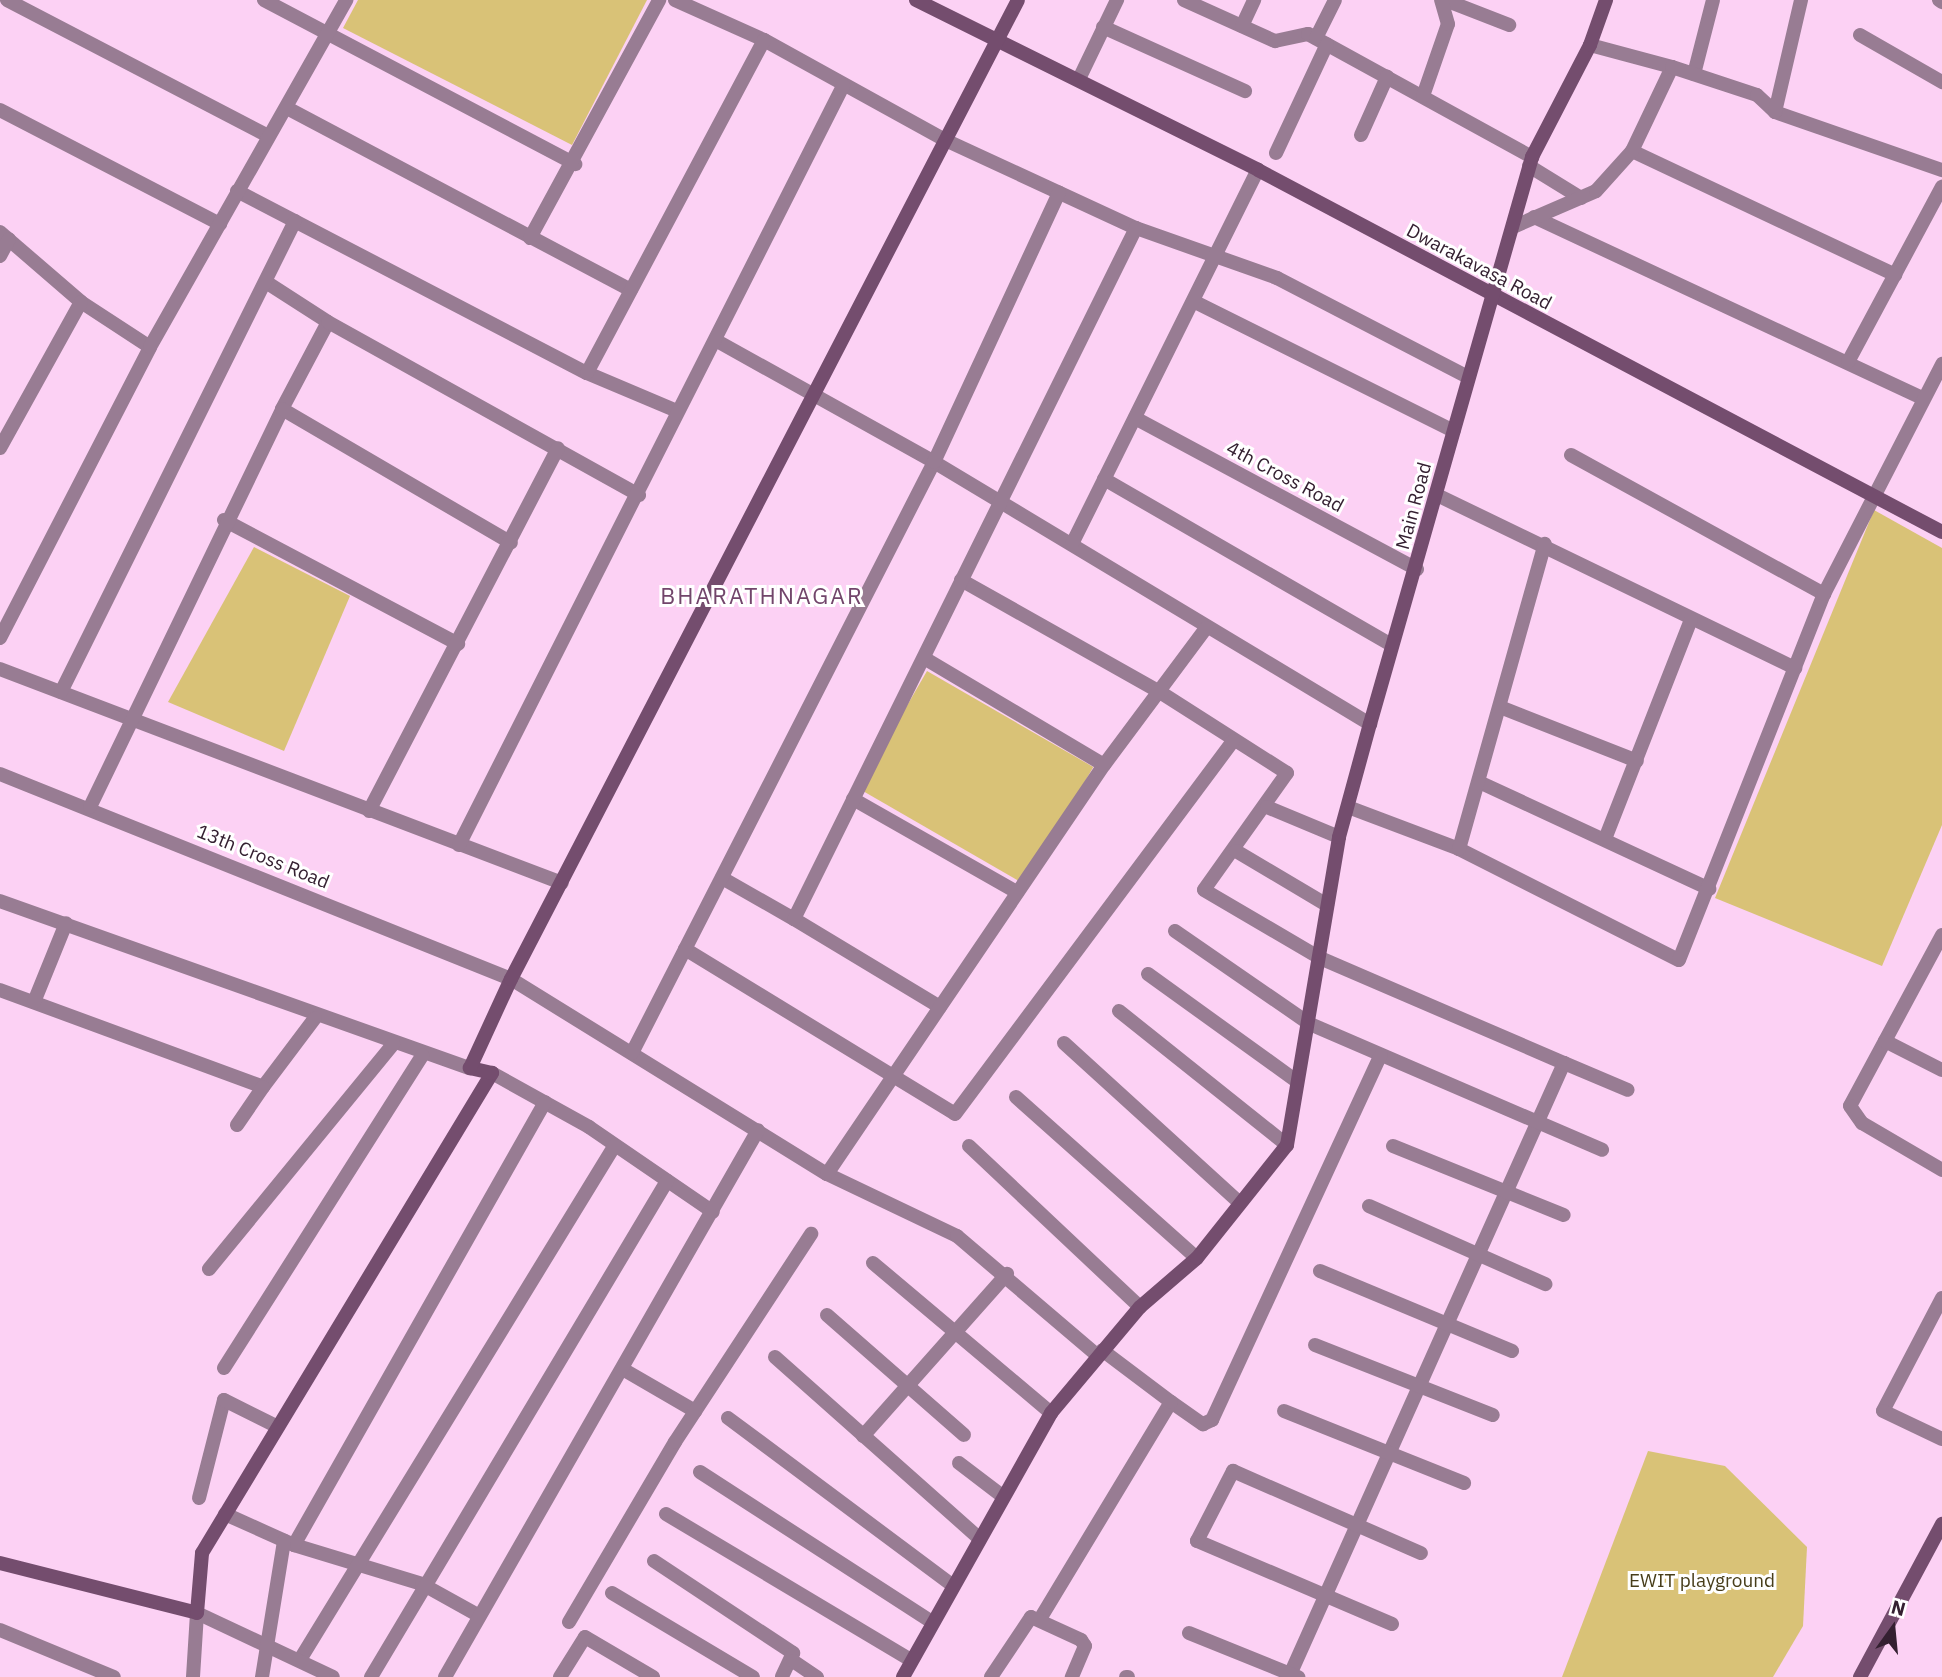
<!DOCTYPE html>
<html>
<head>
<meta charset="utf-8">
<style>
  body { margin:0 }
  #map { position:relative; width:1942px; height:1677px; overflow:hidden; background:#fcd1f4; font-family:"IBM Plex Sans",sans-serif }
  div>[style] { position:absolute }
  .green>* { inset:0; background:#d9c277; transform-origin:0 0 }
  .street>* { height:14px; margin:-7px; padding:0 7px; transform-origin:7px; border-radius:7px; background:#987c93 }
  .secondary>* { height:14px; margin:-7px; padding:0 7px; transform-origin:7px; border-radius:7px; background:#744d6e }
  span { translate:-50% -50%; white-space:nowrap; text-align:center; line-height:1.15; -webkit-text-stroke:6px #fff; paint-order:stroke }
  .street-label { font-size:19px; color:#342031 }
  .park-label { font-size:19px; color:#483e1b }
  .quarter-label { font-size:23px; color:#72456b; letter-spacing:2px }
  .north { position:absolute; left:1858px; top:1593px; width:70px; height:70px; -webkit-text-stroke:5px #fff; paint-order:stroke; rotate:15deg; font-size:19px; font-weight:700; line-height:28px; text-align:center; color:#342031 }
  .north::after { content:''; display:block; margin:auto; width:24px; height:32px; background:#342031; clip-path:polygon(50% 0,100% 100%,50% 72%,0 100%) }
</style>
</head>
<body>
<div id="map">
  <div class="green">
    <i style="clip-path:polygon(358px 0,647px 0,572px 145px,343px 28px)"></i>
    <i style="clip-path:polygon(1874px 510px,1942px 548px,1942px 825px,1882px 966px,1715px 898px)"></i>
    <i style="clip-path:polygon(254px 547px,350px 596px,284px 751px,168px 702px)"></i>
    <i style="left:927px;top:671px;width:192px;height:136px;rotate:30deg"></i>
    <i style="clip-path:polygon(1648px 1451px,1725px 1466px,1807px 1547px,1803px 1626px,1773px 1677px,1562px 1677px)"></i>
  </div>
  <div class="street">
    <i style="left:7px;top:0;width:294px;rotate:27.5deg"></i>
    <i style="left:264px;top:0;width:352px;rotate:27.8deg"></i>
    <i style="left:675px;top:0;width:98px;rotate:24.2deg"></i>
    <i style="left:764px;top:40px;width:205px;rotate:28.9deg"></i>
    <i style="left:943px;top:139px;width:213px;rotate:24.8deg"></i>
    <i style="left:1136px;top:228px;width:150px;rotate:19.5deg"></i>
    <i style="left:1277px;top:278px;width:215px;rotate:27.4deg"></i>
    <i style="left:1184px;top:0;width:100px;rotate:24.3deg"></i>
    <i style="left:1275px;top:41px;width:34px;rotate:-12deg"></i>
    <i style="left:1308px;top:34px;width:256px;rotate:28.8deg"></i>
    <i style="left:1445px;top:0;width:69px;rotate:21.3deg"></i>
    <i style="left:1939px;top:0;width:4px;rotate:34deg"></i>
    <i style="left:1242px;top:26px;width:29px;rotate:-65deg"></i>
    <i style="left:1103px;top:27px;width:156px;rotate:24.3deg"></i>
    <i style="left:1860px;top:35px;width:95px;rotate:29.8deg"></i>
    <i style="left:1316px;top:38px;width:42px;rotate:-63.4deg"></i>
    <i style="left:1590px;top:45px;width:85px;rotate:15deg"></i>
    <i style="left:1694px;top:74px;width:76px;rotate:-75.6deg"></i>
    <i style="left:1079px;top:79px;width:88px;rotate:-64.3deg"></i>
    <i style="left:1423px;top:96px;width:76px;rotate:-70.9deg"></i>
    <i style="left:1448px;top:24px;width:25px;rotate:-106deg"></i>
    <i style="left:287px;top:108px;width:389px;rotate:27.9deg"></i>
    <i style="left:0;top:110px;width:248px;rotate:27.4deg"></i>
    <i style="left:1775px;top:112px;width:177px;rotate:19.2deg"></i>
    <i style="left:1361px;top:135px;width:64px;rotate:-65.9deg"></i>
    <i style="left:1632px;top:151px;width:291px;rotate:25.2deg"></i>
    <i style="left:1276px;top:153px;width:120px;rotate:-64.9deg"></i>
    <i style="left:1529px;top:166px;width:61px;rotate:31.6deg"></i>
    <i style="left:237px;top:191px;width:394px;rotate:27.5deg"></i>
    <i style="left:587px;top:373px;width:98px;rotate:22.9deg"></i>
    <i style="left:1534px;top:217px;width:428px;rotate:25deg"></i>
    <i style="left:1513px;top:227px;width:90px;rotate:-23.4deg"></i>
    <i style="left:1596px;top:191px;width:54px;rotate:-48deg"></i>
    <i style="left:1632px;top:151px;width:93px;rotate:-64.5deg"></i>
    <i style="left:1672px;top:67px;width:89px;rotate:18.2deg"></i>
    <i style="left:1757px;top:95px;width:25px;rotate:43deg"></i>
    <i style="left:1775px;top:112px;width:115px;rotate:-76.9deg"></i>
    <i style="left:0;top:232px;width:107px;rotate:40.8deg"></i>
    <i style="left:81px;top:302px;width:82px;rotate:33.1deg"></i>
    <i style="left:530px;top:238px;width:271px;rotate:-61.5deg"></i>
    <i style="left:0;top:256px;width:19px;rotate:-62deg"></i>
    <i style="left:269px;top:284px;width:70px;rotate:32.8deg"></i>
    <i style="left:1195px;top:302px;width:289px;rotate:26.5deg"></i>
    <i style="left:717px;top:341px;width:248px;rotate:29.1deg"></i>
    <i style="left:934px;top:462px;width:509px;rotate:31deg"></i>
    <i style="left:1848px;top:362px;width:199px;rotate:-61.8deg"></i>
    <i style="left:587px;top:373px;width:377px;rotate:-62deg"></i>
    <i style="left:282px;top:409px;width:98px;rotate:-62.1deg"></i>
    <i style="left:328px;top:322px;width:356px;rotate:29.1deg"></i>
    <i style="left:1135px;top:418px;width:320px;rotate:28.2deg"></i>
    <i style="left:0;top:448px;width:167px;rotate:-61deg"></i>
    <i style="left:1571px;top:455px;width:289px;rotate:28.8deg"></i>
    <i style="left:1104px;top:479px;width:332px;rotate:30deg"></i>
    <i style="left:1437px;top:495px;width:398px;rotate:25.8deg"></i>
    <i style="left:224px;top:520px;width:265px;rotate:27.9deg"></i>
    <i style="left:1072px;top:544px;width:418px;rotate:-63.6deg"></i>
    <i style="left:961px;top:580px;width:232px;rotate:29.4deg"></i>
    <i style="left:1163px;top:694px;width:147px;rotate:32.5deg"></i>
    <i style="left:1287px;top:773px;width:143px;rotate:125.4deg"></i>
    <i style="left:1204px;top:890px;width:134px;rotate:30.4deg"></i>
    <i style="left:1320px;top:958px;width:266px;rotate:23.3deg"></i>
    <i style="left:1564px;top:1063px;width:673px;rotate:114.13deg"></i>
    <i style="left:0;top:638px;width:327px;rotate:-62.7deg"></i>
    <i style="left:150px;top:347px;width:399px;rotate:-60.5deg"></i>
    <i style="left:924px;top:658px;width:209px;rotate:30.7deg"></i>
    <i style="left:0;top:669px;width:601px;rotate:20.85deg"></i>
    <i style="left:61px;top:692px;width:526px;rotate:-63.58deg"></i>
    <i style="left:1500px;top:707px;width:147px;rotate:21.5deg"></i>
    <i style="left:0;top:774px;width:551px;rotate:21.86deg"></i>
    <i style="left:511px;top:979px;width:371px;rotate:31.7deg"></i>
    <i style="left:827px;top:1174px;width:144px;rotate:25.5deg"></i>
    <i style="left:957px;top:1236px;width:184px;rotate:40.4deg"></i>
    <i style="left:1479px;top:782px;width:254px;rotate:24.9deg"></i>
    <i style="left:853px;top:799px;width:189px;rotate:29.6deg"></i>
    <i style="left:90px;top:807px;width:442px;rotate:-64.2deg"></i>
    <i style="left:282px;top:409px;width:265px;rotate:30.3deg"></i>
    <i style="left:1267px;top:807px;width:78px;rotate:22.6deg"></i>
    <i style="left:1348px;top:807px;width:119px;rotate:20.7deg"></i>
    <i style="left:1459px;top:849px;width:246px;rotate:26.8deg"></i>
    <i style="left:1679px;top:960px;width:394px;rotate:-68.4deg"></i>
    <i style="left:1824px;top:594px;width:259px;rotate:-62.8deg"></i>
    <i style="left:369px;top:811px;width:409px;rotate:-62.5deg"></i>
    <i style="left:1605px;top:839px;width:235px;rotate:-68.6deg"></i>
    <i style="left:459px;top:845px;width:851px;rotate:-63.16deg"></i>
    <i style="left:1459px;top:849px;width:317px;rotate:-74.3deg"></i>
    <i style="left:1236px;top:851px;width:106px;rotate:30.7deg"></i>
    <i style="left:722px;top:878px;width:83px;rotate:29.7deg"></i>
    <i style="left:0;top:901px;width:499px;rotate:19.6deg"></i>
    <i style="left:1175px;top:931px;width:164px;rotate:34.6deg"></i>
    <i style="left:1310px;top:1024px;width:318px;rotate:23.3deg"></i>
    <i style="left:1942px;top:935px;width:194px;rotate:118.3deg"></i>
    <i style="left:1850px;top:1106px;width:21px;rotate:55deg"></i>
    <i style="left:1862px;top:1123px;width:93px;rotate:30.4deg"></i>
    <i style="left:685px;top:949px;width:316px;rotate:31.4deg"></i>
    <i style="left:955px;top:1114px;width:465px;rotate:-53.3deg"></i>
    <i style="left:1148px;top:974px;width:181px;rotate:35.8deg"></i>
    <i style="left:0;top:990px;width:280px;rotate:20.2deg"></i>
    <i style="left:263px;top:1087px;width:86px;rotate:-53deg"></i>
    <i style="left:34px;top:1002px;width:85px;rotate:-67.9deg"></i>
    <i style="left:940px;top:1007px;width:170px;rotate:-148.9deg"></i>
    <i style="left:794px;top:919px;width:771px;rotate:-63.67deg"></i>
    <i style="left:1119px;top:1011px;width:215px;rotate:38.6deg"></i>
    <i style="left:1885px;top:1041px;width:64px;rotate:27deg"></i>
    <i style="left:1064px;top:1043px;width:238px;rotate:42.3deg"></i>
    <i style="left:632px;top:1053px;width:664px;rotate:-62.93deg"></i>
    <i style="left:934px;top:462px;width:297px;rotate:-65.1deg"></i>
    <i style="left:1564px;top:1063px;width:69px;rotate:22.9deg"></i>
    <i style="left:492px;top:1073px;width:111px;rotate:29.1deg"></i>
    <i style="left:589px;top:1127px;width:150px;rotate:34.4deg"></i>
    <i style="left:1016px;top:1097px;width:242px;rotate:41.7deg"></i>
    <i style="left:237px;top:1125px;width:46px;rotate:-55.6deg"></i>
    <i style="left:969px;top:1146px;width:235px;rotate:43.3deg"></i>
    <i style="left:1393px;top:1146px;width:184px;rotate:22deg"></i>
    <i style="left:827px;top:1174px;width:494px;rotate:-55.9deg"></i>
    <i style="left:1104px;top:765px;width:171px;rotate:-53.3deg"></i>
    <i style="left:1369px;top:1206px;width:193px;rotate:23.9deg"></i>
    <i style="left:873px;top:1263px;width:233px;rotate:40.1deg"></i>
    <i style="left:209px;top:1269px;width:291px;rotate:-50.7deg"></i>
    <i style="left:1320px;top:1271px;width:208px;rotate:22.6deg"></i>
    <i style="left:1942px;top:1298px;width:127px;rotate:117.6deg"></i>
    <i style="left:1883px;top:1411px;width:65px;rotate:25.4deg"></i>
    <i style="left:827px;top:1315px;width:182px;rotate:41.2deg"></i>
    <i style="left:1315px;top:1345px;width:191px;rotate:21.5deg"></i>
    <i style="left:775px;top:1357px;width:271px;rotate:41.6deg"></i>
    <i style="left:224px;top:1368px;width:370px;rotate:-57.6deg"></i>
    <i style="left:626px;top:1371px;width:80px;rotate:30.1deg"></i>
    <i style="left:1171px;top:1402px;width:39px;rotate:35deg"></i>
    <i style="left:1203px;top:1424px;width:10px;rotate:-24deg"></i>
    <i style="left:1212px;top:1420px;width:402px;rotate:-65.2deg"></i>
    <i style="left:1284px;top:1411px;width:194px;rotate:21.8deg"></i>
    <i style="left:728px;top:1418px;width:279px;rotate:36.7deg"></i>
    <i style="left:863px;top:1436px;width:217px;rotate:-48.4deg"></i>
    <i style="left:959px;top:1463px;width:53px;rotate:37.3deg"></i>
    <i style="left:700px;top:1472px;width:276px;rotate:32.9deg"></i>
    <i style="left:199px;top:1498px;width:101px;rotate:-75.7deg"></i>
    <i style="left:224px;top:1400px;width:60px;rotate:26.6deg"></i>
    <i style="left:225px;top:1514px;width:76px;rotate:24.2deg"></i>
    <i style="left:294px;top:1545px;width:134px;rotate:16.9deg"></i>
    <i style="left:422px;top:1584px;width:64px;rotate:29deg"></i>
    <i style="left:666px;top:1514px;width:285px;rotate:30.8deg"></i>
    <i style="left:294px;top:1545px;width:509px;rotate:-60.46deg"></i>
    <i style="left:654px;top:1561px;width:167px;rotate:33.5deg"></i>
    <i style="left:793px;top:1653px;width:26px;rotate:115deg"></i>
    <i style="left:612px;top:1593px;width:164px;rotate:30.8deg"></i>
    <i style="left:1040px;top:1619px;width:253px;rotate:-58.9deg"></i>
    <i style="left:1171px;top:1402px;width:86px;rotate:-143deg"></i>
    <i style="left:569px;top:1622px;width:209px;rotate:-59.5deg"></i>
    <i style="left:675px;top:1442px;width:249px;rotate:-56.8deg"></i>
    <i style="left:1392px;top:1624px;width:212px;rotate:-156.9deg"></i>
    <i style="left:1197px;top:1541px;width:79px;rotate:-62.8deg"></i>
    <i style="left:1233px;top:1471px;width:205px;rotate:23.6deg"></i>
    <i style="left:0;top:1630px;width:123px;rotate:22.4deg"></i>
    <i style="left:1189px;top:1633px;width:118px;rotate:22deg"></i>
    <i style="left:301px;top:1658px;width:601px;rotate:-58.53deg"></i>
    <i style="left:793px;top:1661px;width:29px;rotate:34deg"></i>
    <i style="left:193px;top:1677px;width:64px;rotate:-86.4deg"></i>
    <i style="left:197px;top:1613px;width:150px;rotate:25.2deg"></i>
    <i style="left:262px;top:1677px;width:138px;rotate:-80.8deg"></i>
    <i style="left:371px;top:1677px;width:578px;rotate:-59.17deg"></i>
    <i style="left:445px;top:1677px;width:630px;rotate:-60.22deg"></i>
    <i style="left:560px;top:1677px;width:47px;rotate:-58deg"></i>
    <i style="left:585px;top:1637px;width:79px;rotate:30.5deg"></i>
    <i style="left:991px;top:1677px;width:72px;rotate:-56.3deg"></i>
    <i style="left:1031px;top:1617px;width:55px;rotate:24.7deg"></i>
    <i style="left:1081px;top:1640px;width:7px;rotate:56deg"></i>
    <i style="left:1085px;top:1646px;width:34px;rotate:113deg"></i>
    <i style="left:1126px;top:1677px;width:2px"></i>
  </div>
  <div class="secondary">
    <i style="left:916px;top:0;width:382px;rotate:26.4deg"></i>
    <i style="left:1258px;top:170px;width:774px;rotate:27.89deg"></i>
    <i style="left:0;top:1563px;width:203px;rotate:14.2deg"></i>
    <i style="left:197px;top:1613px;width:60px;rotate:-85.2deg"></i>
    <i style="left:202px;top:1553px;width:561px;rotate:-58.86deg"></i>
    <i style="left:492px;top:1073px;width:23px;rotate:-167deg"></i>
    <i style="left:470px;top:1068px;width:98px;rotate:-65.3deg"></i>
    <i style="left:511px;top:979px;width:1102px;rotate:-62.62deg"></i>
    <i style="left:903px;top:1677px;width:303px;rotate:-60.7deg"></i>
    <i style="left:1051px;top:1413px;width:138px;rotate:-50deg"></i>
    <i style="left:1140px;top:1307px;width:75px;rotate:-40.7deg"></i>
    <i style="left:1197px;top:1258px;width:144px;rotate:-51.5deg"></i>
    <i style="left:1287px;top:1145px;width:312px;rotate:-80.4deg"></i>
    <i style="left:1339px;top:837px;width:117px;rotate:-74.7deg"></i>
    <i style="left:1370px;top:724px;width:590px;rotate:-74.05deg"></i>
    <i style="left:1532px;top:157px;width:126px;rotate:-62.6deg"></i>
    <i style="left:1590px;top:45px;width:48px;rotate:-70.4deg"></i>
    <i style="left:1860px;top:1677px;width:174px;rotate:-61.8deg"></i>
  </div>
  <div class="street-label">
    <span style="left:1479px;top:267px;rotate:28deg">Dwarakavasa Road</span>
    <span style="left:1285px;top:477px;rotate:28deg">4th Cross Road</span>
    <span style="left:1414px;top:506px;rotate:-75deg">Main Road</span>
    <span style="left:263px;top:857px;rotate:22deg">13th Cross Road</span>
  </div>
  <div class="park-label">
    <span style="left:1702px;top:1581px">EWIT playground</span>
  </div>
  <div class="quarter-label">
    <span style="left:762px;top:595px">BHARATHNAGAR</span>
  </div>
  <div class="north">N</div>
</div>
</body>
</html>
